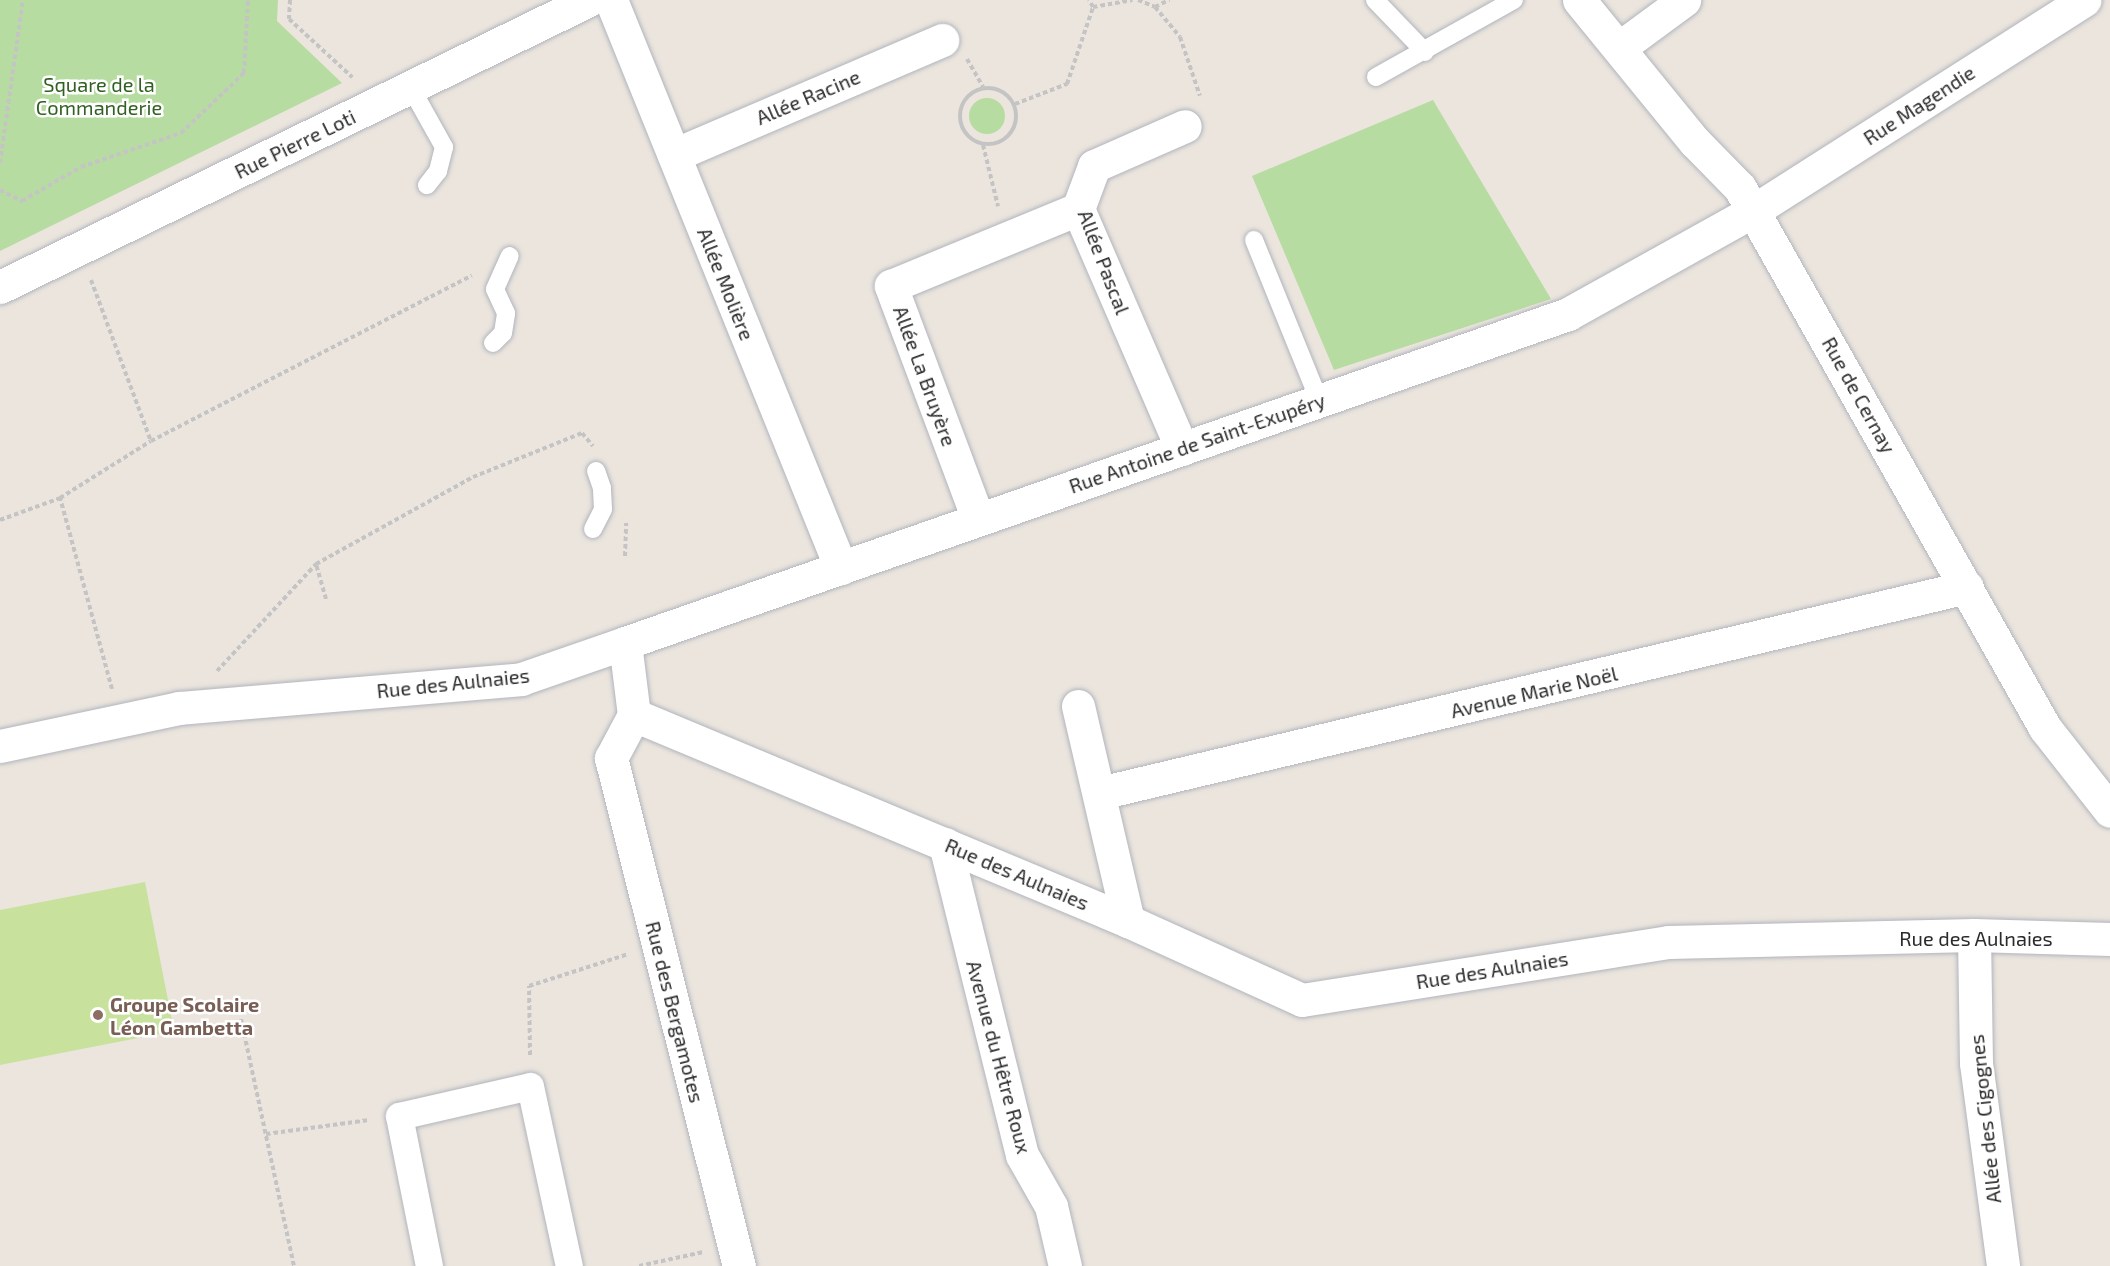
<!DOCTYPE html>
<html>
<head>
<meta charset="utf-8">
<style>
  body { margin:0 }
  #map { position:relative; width:2110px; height:1266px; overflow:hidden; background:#ebe5de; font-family:"Exo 2",sans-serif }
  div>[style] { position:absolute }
  .green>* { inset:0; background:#b7dca1 }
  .round { border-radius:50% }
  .pitch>* { inset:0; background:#c8e29e }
  .path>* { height:4px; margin-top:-2px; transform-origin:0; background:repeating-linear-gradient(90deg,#c4c4c4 0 4.5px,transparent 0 7.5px) }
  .path>.ring { margin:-2px; padding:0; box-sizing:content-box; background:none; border:4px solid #c4c4c4; border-radius:50% }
  .roads { filter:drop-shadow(0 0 2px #b2b5bd) drop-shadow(0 0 2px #b2b5bd) }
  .service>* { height:18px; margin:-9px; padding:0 9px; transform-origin:9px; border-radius:9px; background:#fff }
  .pedestrian>* { height:27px; margin:-13.5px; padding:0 13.5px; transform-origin:13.5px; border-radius:13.5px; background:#fff }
  .minor>* { height:33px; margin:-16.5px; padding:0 16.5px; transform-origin:16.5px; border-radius:16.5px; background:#fff }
  .dots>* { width:16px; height:16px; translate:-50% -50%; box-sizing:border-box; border:3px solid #fff; border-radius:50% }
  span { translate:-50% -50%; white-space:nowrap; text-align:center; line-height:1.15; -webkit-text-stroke:5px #fff; paint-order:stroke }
  .park-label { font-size:20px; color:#326022 }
  .street-label { font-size:20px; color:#2b2b2b }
  .education-label { font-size:20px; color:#785e54; font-weight:700 }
  .left { translate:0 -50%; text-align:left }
</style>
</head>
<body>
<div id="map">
  <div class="green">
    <i style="clip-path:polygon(0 0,278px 0,277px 21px,342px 83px,0 251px)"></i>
    <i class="round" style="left:969px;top:98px;width:36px;height:36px"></i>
    <i style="clip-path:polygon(1433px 100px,1551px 299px,1334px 370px,1252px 176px)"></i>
  </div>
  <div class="pitch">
    <i style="clip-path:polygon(145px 882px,174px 1031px,0 1065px,0 910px)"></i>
  </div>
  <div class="path">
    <i style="left:290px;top:0;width:19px;rotate:93deg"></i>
    <i style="left:289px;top:19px;width:86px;rotate:42.6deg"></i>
    <i style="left:1138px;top:0;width:18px;rotate:22deg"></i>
    <i style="left:1155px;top:7px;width:39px;rotate:50deg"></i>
    <i style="left:1180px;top:37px;width:62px;rotate:71.3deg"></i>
    <i style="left:1093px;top:7px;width:40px;rotate:-10deg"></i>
    <i style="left:1155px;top:7px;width:16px;rotate:-27deg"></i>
    <i style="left:967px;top:59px;width:32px;rotate:60deg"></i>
    <i class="ring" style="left:960px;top:88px;width:52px;height:52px"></i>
    <i style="left:1015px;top:104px;width:56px;rotate:-21deg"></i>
    <i style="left:1067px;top:84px;width:81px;rotate:-71.3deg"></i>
    <i style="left:1093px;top:7px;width:8px;rotate:-120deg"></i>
    <i style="left:983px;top:145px;width:63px;rotate:76.2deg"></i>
    <i style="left:0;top:163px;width:165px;rotate:-82deg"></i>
    <i style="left:0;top:190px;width:25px;rotate:27deg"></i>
    <i style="left:22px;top:201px;width:68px;rotate:-30deg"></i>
    <i style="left:81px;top:167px;width:106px;rotate:-18.8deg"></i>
    <i style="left:181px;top:133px;width:87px;rotate:-43.6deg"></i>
    <i style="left:244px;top:73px;width:73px;rotate:-86.9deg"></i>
    <i style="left:91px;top:280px;width:172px;rotate:69.6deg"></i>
    <i style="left:0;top:520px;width:64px;rotate:-20.1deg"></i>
    <i style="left:625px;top:556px;width:33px;rotate:-88deg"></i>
    <i style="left:326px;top:599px;width:36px;rotate:-106deg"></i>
    <i style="left:316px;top:564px;width:179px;rotate:-29deg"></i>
    <i style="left:473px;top:477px;width:118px;rotate:-22deg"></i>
    <i style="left:582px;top:433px;width:17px;rotate:50deg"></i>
    <i style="left:217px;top:671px;width:146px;rotate:-47.2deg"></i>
    <i style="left:112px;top:689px;width:198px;rotate:-105.2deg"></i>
    <i style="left:60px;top:498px;width:107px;rotate:-32.1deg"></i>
    <i style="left:151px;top:441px;width:361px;rotate:-27.3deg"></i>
    <i style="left:241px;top:1019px;width:253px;rotate:77.9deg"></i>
    <i style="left:530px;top:1055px;width:69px;rotate:-90.8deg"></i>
    <i style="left:529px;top:986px;width:104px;rotate:-17.9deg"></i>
    <i style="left:266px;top:1134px;width:104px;rotate:-7.7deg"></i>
    <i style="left:639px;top:1266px;width:66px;rotate:-12.3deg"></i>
  </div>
  <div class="roads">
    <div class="service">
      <i style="left:1375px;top:0;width:72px;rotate:46.1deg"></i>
      <i style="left:1376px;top:77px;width:158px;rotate:-29.2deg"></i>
      <i style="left:411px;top:88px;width:68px;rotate:60.8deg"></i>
      <i style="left:444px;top:147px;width:25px;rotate:104deg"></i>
      <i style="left:438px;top:171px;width:18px;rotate:128deg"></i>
      <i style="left:1254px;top:240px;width:173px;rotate:67.9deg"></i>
      <i style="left:493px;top:343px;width:14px;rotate:-45deg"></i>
      <i style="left:503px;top:333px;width:20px;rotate:-81deg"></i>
      <i style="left:506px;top:313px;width:26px;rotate:-115deg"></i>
      <i style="left:495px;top:289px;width:36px;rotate:-66deg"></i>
      <i style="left:593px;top:529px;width:22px;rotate:-63deg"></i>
      <i style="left:603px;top:509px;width:21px;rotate:-93deg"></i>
      <i style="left:602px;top:488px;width:18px;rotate:-109deg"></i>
    </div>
    <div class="pedestrian">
      <i style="left:429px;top:1266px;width:153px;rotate:-101.3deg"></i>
      <i style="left:399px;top:1116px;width:134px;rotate:-12.9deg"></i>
      <i style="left:530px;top:1086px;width:184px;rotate:77.8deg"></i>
    </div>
    <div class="minor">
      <i style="left:611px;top:0;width:613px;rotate:67.96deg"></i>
      <i style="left:1579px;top:0;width:183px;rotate:50.8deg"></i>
      <i style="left:1695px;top:142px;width:64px;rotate:45.6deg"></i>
      <i style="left:1740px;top:188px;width:620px;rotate:60.54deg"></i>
      <i style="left:2045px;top:728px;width:105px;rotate:51.9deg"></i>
      <i style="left:1619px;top:48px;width:81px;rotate:-36.4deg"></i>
      <i style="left:674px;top:155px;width:292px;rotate:-23.2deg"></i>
      <i style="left:0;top:287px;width:655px;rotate:-25.98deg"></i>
      <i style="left:1182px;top:449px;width:262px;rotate:-113.4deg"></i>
      <i style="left:1078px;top:209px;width:46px;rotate:-69.6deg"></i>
      <i style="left:1094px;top:166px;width:99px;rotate:-23.7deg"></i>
      <i style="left:978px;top:519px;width:249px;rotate:-110.5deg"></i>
      <i style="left:891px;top:286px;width:202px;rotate:-22.4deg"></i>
      <i style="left:625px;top:643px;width:999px;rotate:-19.23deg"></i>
      <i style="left:1568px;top:314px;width:212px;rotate:-29.1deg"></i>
      <i style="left:1753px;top:211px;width:393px;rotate:-32.5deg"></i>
      <i style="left:1078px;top:706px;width:221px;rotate:76.9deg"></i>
      <i style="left:634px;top:715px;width:535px;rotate:22.64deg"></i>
      <i style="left:1128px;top:921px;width:191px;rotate:24.4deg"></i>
      <i style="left:1302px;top:1000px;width:371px;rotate:-9deg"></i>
      <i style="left:1668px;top:942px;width:306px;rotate:-1.3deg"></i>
      <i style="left:1974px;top:935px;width:136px;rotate:1.7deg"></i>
      <i style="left:634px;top:715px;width:49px;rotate:118.1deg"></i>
      <i style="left:611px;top:758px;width:524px;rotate:75.86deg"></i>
      <i style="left:0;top:746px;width:183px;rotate:-12deg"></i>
      <i style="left:179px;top:708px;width:343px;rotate:-4.8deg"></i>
      <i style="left:521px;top:679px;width:110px;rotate:-19.1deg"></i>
      <i style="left:625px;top:643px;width:73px;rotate:82.9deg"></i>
      <i style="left:1100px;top:793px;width:891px;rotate:-13.37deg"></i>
      <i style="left:945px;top:844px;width:320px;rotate:76.1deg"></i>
      <i style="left:1022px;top:1155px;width:59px;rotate:60.4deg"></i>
      <i style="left:1051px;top:1206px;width:62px;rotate:76.9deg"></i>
      <i style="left:1974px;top:935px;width:128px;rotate:89.1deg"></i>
      <i style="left:1976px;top:1063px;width:205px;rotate:82.4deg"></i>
    </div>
  </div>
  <div class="dots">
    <i style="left:98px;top:1015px;background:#8d6e63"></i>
  </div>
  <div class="park-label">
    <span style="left:99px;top:96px">Square de la<br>Commanderie</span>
  </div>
  <div class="street-label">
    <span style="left:808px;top:97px;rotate:-23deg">Allée Racine</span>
    <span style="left:1919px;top:105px;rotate:-33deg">Rue Magendie</span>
    <span style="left:295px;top:144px;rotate:-26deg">Rue Pierre Loti</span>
    <span style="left:1104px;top:262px;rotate:69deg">Allée Pascal</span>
    <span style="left:726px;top:284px;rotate:68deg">Allée Molière</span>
    <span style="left:925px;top:376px;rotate:70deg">Allée La Bruyère</span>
    <span style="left:1859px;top:395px;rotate:61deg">Rue de Cernay</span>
    <span style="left:1197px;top:443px;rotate:-19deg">Rue Antoine de Saint-Exupéry</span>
    <span style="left:453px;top:683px;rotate:-6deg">Rue des Aulnaies</span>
    <span style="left:1534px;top:692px;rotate:-13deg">Avenue Marie Noël</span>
    <span style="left:1017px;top:874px;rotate:23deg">Rue des Aulnaies</span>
    <span style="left:1976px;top:938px">Rue des Aulnaies</span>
    <span style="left:1492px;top:970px;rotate:-9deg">Rue des Aulnaies</span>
    <span style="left:675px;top:1012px;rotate:76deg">Rue des Bergamotes</span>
    <span style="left:999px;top:1057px;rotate:75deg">Avenue du Hêtre Roux</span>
    <span style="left:1985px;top:1119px;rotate:-96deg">Allée des Cigognes</span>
  </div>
  <div class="education-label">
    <span class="left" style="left:110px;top:1016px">Groupe Scolaire<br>Léon Gambetta</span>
  </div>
</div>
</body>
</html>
